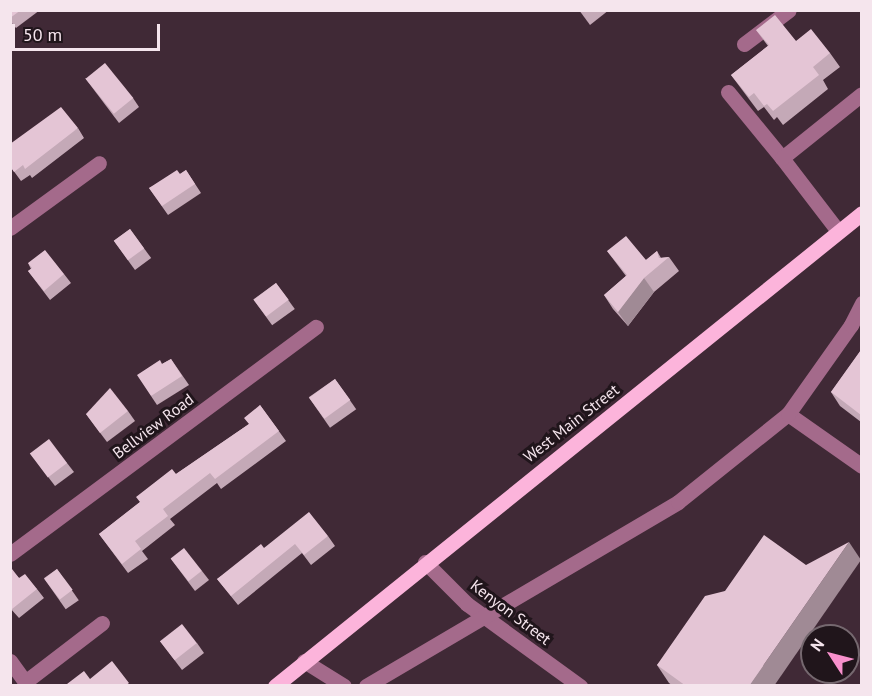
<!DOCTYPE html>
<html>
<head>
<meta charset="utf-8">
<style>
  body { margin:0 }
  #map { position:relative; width:872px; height:696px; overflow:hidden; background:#402936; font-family:"PT Sans",sans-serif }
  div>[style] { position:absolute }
  .minor>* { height:15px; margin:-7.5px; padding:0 7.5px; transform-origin:7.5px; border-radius:7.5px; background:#a46a8b }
  .major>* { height:15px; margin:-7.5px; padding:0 7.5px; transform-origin:7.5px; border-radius:7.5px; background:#fcb4db }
  .wall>* { inset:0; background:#c4a9b7; transform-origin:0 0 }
  .shaded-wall>* { inset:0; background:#a08a95 }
  .building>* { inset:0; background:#e4c5d5; transform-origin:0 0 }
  span { translate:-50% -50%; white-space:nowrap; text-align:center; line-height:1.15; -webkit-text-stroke:6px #20151b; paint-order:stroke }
  .street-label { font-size:16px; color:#f5e5ed }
  .frame { position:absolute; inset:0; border:12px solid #f5e5ed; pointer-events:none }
  .north { position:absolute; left:800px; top:624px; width:60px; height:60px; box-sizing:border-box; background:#20151b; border:2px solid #75686f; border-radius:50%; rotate:306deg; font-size:16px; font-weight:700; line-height:24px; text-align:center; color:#f5e5ed }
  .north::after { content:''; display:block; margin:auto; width:21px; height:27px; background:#f890cc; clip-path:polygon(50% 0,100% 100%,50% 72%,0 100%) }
  .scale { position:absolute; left:12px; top:24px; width:148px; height:27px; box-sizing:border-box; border:3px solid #f5e5ed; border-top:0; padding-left:8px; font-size:18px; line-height:21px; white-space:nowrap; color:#f5e5ed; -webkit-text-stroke:4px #20151b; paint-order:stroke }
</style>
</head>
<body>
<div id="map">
  <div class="minor">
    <i style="left:744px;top:44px;width:56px;rotate:-37.1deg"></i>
    <i style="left:728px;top:92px;width:85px;rotate:50.7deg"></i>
    <i style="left:10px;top:228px;width:110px;rotate:-36.1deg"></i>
    <i style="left:838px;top:231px;width:92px;rotate:-127.5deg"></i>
    <i style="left:782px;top:158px;width:102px;rotate:-38.7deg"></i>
    <i style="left:788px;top:414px;width:90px;rotate:35.1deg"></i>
    <i style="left:10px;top:554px;width:381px;rotate:-36.6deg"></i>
    <i style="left:425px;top:562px;width:59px;rotate:45deg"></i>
    <i style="left:467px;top:604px;width:140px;rotate:36deg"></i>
    <i style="left:10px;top:661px;width:31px;rotate:54deg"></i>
    <i style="left:304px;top:661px;width:47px;rotate:32deg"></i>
    <i style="left:25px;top:682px;width:97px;rotate:-37.5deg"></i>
    <i style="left:366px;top:686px;width:362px;rotate:-30.5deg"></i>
    <i style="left:678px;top:502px;width:141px;rotate:-38.7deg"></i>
    <i style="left:788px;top:414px;width:109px;rotate:-54.7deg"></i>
    <i style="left:851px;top:325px;width:25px;rotate:-63deg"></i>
  </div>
  <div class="major">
    <i style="left:275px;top:686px;width:754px;rotate:-38.86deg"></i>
  </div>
  <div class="wall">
    <i style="clip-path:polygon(10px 10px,40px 10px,16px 28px,10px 21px)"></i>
    <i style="clip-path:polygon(579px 10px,609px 10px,590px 25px)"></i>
    <i style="clip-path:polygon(756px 30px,796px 41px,830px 53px,840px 67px,823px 80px,828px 89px,783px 125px,777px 117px,774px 120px,764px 107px,758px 111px,731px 75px,768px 46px)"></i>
    <i style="clip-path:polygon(85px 78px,133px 98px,139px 107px,119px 123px)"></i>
    <i style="clip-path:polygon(78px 128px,84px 138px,32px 178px,30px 175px,21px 181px,10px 166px)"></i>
    <i style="clip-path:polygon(186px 170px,201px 193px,168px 215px,149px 188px,180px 174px)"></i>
    <i style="left:130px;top:229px;width:36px;height:20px;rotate:54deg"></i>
    <i style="clip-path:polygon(607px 251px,646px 260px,657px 251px,661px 258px,669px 257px,679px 271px,654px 292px,628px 326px,613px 309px,604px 295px,626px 276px)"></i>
    <i style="clip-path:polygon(28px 263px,64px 274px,71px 283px,50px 300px,28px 271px,31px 269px)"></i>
    <i style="left:276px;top:283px;width:32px;height:28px;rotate:54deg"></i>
    <i style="clip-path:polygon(861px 350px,861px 422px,840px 406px,831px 392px)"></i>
    <i style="clip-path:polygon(171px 359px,189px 385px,157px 405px,151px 396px,162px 364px)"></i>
    <i style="left:335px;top:379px;width:37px;height:32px;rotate:55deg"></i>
    <i style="clip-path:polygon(260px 405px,286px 441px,221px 489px,217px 483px,170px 519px,175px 525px,142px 551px,148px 559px,128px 573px,99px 534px,176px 474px,249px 424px)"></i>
    <i style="clip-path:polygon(128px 411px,135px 421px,107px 442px,86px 414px)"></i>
    <i style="clip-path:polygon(30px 453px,67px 463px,74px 472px,55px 486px)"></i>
    <i style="clip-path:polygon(328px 536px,335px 546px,311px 565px,302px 553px,238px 605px,217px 579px,264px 548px)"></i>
    <i style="clip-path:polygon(171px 559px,202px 571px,209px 580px,195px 591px)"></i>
    <i style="clip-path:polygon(10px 569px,19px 578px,37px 589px,44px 598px,19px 618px,10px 608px)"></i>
    <i style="left:57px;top:569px;width:38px;height:16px;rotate:55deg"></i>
    <i style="clip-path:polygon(725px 591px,774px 686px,673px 686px,669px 683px,657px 665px)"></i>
    <i style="clip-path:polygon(160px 641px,197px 643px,204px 653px,182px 670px)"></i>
  </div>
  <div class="shaded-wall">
    <i style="clip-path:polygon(644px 278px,654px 292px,628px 326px,618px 312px)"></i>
    <i style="clip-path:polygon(849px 542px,861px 560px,774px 686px,749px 686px)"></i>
  </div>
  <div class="building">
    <i style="clip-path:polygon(10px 10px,21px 10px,10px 18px)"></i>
    <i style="clip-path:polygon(775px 15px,796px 41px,811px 29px,830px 53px,813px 67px,819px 75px,773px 111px,767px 104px,764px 106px,754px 93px,749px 97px,731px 75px,769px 45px,756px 30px)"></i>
    <i style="left:105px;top:63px;width:45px;height:25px;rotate:51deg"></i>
    <i style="clip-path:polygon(61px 107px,78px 128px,25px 169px,23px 165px,14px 172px,10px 166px,10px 144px)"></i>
    <i style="clip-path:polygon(177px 170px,180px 174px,186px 170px,195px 184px,162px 206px,149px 188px)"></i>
    <i style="left:130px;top:229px;width:24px;height:20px;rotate:54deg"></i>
    <i style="clip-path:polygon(626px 236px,646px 260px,657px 251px,659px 258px,669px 257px,644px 278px,618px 312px,604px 295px,627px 275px,607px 251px)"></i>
    <i style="clip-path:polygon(45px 250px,64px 274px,44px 291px,28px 271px,32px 268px,28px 263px)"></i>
    <i style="left:276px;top:283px;width:21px;height:28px;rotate:53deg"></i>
    <i style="clip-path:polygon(861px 350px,861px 415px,831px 392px)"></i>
    <i style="clip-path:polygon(171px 359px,182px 376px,151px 396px,137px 375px,160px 360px,162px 364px)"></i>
    <i style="left:335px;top:379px;width:26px;height:32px;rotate:54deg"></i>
    <i style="clip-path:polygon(110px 388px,128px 411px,100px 433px,86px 414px)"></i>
    <i style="clip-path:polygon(260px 405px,279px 431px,215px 479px,210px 473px,163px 509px,168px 516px,135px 541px,141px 549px,122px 564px,99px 534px,140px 502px,136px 497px,172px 469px,176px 474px,249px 424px,244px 418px)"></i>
    <i style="left:49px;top:439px;width:30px;height:24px;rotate:53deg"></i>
    <i style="clip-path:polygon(309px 512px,328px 536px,304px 555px,295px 544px,231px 596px,217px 579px,261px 544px,264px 548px)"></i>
    <i style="clip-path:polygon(764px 535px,806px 565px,849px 542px,749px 686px,686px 686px,657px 665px,705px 596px,725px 591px)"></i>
    <i style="left:184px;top:548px;width:29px;height:17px;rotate:52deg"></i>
    <i style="clip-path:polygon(10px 569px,12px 569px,19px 578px,25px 574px,37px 589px,12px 609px,10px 607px)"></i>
    <i style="left:57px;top:569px;width:26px;height:16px;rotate:53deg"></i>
    <i style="left:182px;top:624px;width:24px;height:28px;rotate:52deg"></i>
    <i style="clip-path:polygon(112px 661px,129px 683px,125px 686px,68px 686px,67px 684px,84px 671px,90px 679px)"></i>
  </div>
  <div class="street-label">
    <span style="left:571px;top:423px;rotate:-38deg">West Main Street</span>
    <span style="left:153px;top:426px;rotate:-37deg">Bellview Road</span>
    <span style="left:511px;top:612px;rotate:37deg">Kenyon Street</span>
  </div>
  <div class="frame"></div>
  <div class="north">N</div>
  <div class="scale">50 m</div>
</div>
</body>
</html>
